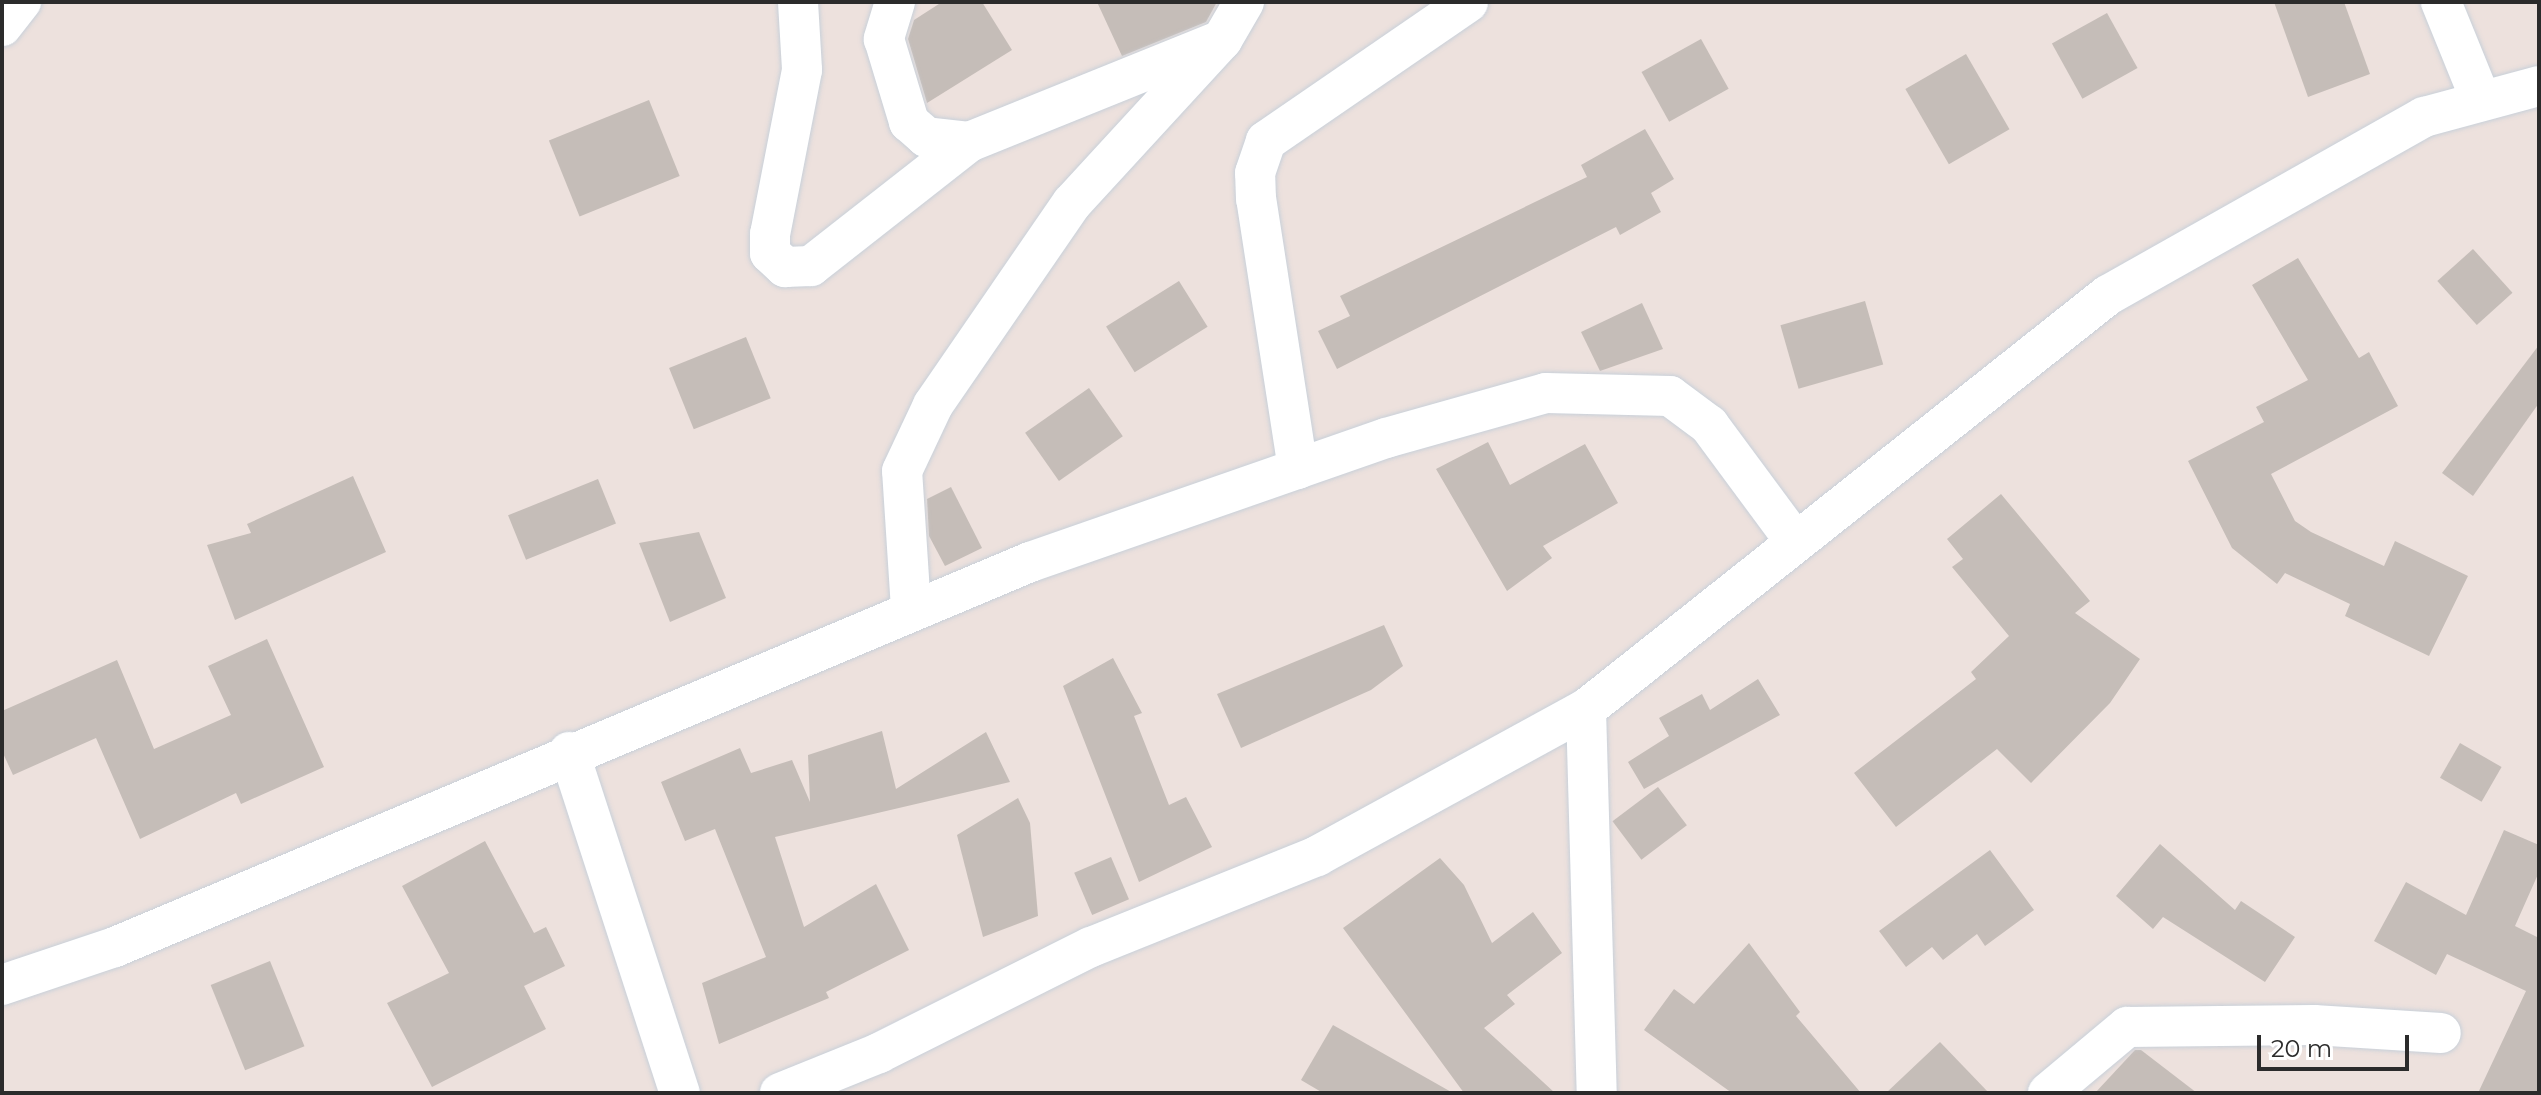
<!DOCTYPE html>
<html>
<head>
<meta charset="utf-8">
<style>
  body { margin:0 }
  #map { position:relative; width:2541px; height:1095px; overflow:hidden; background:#ede1dd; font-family:Montserrat,sans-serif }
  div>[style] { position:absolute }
  .building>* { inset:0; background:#c5bdb8; transform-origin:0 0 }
  .roads { filter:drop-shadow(0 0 2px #c8d0d9) drop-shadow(0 0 2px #c8d0d9) }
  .street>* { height:40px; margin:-20px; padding:0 20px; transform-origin:20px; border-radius:20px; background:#fff }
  span { translate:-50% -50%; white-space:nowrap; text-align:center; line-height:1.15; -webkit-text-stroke:8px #fff; paint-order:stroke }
  .frame { position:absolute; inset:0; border:4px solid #2b2b2b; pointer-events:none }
  .scale { position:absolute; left:2257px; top:1035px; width:152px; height:36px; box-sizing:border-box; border:4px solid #2b2b2b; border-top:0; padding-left:10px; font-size:24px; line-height:28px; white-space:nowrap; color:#2b2b2b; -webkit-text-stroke:6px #fff; paint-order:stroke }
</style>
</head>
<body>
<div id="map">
  <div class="building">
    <i style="clip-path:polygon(942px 2px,982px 2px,1012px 50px,927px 103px,908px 39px,914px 20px)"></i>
    <i style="clip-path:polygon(1097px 2px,1217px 2px,1206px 22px,1122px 56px)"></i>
    <i style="clip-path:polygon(2274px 2px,2344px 2px,2370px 74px,2308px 97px)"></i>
    <i style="left:2107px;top:13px;width:63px;height:63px;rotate:61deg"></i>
    <i style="left:1701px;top:39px;width:57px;height:68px;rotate:61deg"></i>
    <i style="left:1966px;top:54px;width:87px;height:70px;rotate:60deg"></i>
    <i style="left:649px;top:100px;width:82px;height:108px;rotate:68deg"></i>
    <i style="clip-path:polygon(1645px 129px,1674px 179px,1651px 193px,1661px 212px,1620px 235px,1616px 227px,1337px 369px,1318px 331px,1350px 316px,1340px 296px,1587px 177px,1581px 165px)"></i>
    <i style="left:2473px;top:249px;width:59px;height:48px;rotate:48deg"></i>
    <i style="clip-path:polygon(2298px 258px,2359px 358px,2369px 352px,2398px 406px,2271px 474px,2295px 521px,2311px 532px,2384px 566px,2395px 541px,2468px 576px,2429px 656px,2345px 616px,2350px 604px,2285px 573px,2277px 584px,2232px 548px,2188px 461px,2264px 422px,2256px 407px,2308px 380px,2252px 285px)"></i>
    <i style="left:1179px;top:281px;width:54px;height:86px;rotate:58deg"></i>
    <i style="left:1865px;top:301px;width:66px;height:88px;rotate:74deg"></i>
    <i style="clip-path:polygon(1642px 303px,1663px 349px,1600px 371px,1581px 332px)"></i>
    <i style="left:746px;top:337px;width:66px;height:83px;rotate:68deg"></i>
    <i style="clip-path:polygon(2539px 345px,2539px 403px,2473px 496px,2442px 473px)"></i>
    <i style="left:1089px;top:388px;width:59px;height:78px;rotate:55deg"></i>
    <i style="clip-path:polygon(1488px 442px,1510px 485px,1585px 444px,1618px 503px,1543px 546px,1552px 558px,1507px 591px,1436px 469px)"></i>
    <i style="clip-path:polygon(353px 476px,386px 552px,235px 620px,207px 545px,251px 533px,247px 524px)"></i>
    <i style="left:598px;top:479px;width:48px;height:97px;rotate:68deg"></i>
    <i style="clip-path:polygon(951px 487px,982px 548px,945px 566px,929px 536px,927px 499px)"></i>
    <i style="clip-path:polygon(2001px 494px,2090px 601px,2075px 613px,2140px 659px,2110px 703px,2031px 783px,1997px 749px,1896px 827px,1854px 773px,1976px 679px,1971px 672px,2009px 636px,1952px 567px,1963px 559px,1947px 539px)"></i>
    <i style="clip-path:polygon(699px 532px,726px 598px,670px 622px,639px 543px)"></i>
    <i style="clip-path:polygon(1384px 625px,1403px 666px,1371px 690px,1241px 748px,1217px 694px)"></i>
    <i style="clip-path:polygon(267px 639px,324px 767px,241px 804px,236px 793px,140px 839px,96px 738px,13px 775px,2px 751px,2px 711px,117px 660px,154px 749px,231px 715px,208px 666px)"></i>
    <i style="clip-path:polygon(1113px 658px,1142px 713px,1134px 716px,1169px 805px,1186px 797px,1212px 847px,1139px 882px,1063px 686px)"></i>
    <i style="clip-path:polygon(1758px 679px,1780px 715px,1644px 789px,1628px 762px,1669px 736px,1659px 718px,1702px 694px,1710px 710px)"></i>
    <i style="clip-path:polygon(882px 731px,896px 789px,986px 732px,1010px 782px,775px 837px,804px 927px,876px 884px,909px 950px,826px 992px,829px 998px,719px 1044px,702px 983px,766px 957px,715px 829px,685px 841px,661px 782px,740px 748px,751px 773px,792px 760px,810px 802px,808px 755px)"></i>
    <i style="left:2460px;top:743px;width:48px;height:40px;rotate:30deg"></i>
    <i style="left:1658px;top:787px;width:48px;height:57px;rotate:53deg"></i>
    <i style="clip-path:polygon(1018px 798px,1030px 823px,1038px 916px,983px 937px,957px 835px)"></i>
    <i style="clip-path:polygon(2504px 830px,2539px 845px,2539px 872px,2515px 926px,2539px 938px,2539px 1093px,2478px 1093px,2526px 991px,2447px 954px,2436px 975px,2374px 941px,2406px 882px,2466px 915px)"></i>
    <i style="clip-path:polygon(485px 841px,534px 933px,546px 927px,565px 966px,524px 986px,546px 1029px,432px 1087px,387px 1003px,449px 973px,402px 886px)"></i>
    <i style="clip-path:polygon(2160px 844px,2235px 910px,2241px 901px,2295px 937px,2265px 982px,2163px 917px,2153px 929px,2116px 896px)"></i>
    <i style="clip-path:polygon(1990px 850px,2034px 910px,1985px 946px,1977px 934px,1943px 960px,1932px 947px,1906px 967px,1879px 931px)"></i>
    <i style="left:1111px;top:857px;width:46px;height:40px;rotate:67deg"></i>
    <i style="clip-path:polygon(1440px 858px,1464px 885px,1492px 943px,1533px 912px,1562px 953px,1507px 995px,1515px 1004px,1484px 1028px,1555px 1093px,1464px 1093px,1343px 928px)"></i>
    <i style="clip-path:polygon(1749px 943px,1800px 1012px,1796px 1016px,1861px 1093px,1732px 1093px,1644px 1030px,1674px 989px,1694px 1004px)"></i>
    <i style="left:270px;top:961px;width:92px;height:64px;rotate:68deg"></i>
    <i style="clip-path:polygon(1333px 1025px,1453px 1093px,1323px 1093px,1301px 1080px)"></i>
    <i style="clip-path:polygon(1940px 1042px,1989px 1093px,1886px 1093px)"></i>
    <i style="clip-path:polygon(2135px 1050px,2141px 1050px,2197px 1093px,2095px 1093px)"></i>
  </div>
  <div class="roads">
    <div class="street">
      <i style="left:798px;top:2px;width:68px;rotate:86.6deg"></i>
      <i style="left:802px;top:70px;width:167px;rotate:101deg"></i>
      <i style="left:770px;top:234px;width:19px;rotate:90deg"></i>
      <i style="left:770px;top:253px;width:21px;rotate:43deg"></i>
      <i style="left:785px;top:267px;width:26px;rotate:-2deg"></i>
      <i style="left:811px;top:266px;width:201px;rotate:-38.1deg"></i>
      <i style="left:895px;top:2px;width:39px;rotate:107deg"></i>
      <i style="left:884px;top:39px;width:87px;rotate:73.2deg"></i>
      <i style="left:909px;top:122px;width:23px;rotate:41deg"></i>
      <i style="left:926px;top:137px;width:43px;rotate:6.6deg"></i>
      <i style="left:969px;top:142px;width:267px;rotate:-22deg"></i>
      <i style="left:2441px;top:2px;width:104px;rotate:67.9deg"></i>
      <i style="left:2px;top:26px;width:31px;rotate:-52deg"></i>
      <i style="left:1298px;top:469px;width:273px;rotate:-98.8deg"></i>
      <i style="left:1256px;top:199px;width:26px;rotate:-92deg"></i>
      <i style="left:1255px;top:173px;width:34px;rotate:-71deg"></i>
      <i style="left:1266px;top:141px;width:245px;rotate:-34.5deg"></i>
      <i style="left:911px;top:609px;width:138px;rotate:-93.7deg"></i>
      <i style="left:902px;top:471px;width:73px;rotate:-64.8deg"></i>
      <i style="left:933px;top:405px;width:245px;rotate:-55.5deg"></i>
      <i style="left:1072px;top:203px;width:222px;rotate:-47.4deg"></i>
      <i style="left:1222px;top:40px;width:44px;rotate:-59.9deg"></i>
      <i style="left:1586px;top:709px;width:384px;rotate:88.4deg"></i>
      <i style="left:569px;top:752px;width:359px;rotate:72deg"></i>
      <i style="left:2px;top:985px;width:119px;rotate:-18.6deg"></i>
      <i style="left:115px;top:947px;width:993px;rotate:-22.82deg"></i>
      <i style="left:1030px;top:562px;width:377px;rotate:-19.2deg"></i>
      <i style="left:1386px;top:438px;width:166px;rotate:-15.7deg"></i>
      <i style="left:1546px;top:393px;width:124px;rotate:1.4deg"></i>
      <i style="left:1670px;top:396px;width:49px;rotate:36.6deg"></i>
      <i style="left:1709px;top:425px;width:143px;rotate:53.5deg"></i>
      <i style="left:780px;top:1093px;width:107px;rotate:-22deg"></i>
      <i style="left:879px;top:1053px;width:237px;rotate:-26.6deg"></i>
      <i style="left:1091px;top:947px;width:244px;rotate:-21.9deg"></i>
      <i style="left:1317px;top:856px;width:307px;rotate:-28.7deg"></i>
      <i style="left:1586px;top:709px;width:666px;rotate:-38.42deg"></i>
      <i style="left:2108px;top:295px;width:363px;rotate:-29.4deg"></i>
      <i style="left:2424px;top:117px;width:119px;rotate:-15.1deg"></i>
      <i style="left:2048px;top:1093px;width:103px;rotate:-39.9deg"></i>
      <i style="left:2127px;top:1027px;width:187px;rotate:-0.6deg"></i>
      <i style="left:2314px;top:1025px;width:127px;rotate:3.6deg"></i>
    </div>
  </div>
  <div class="frame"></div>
  <div class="scale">20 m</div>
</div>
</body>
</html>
